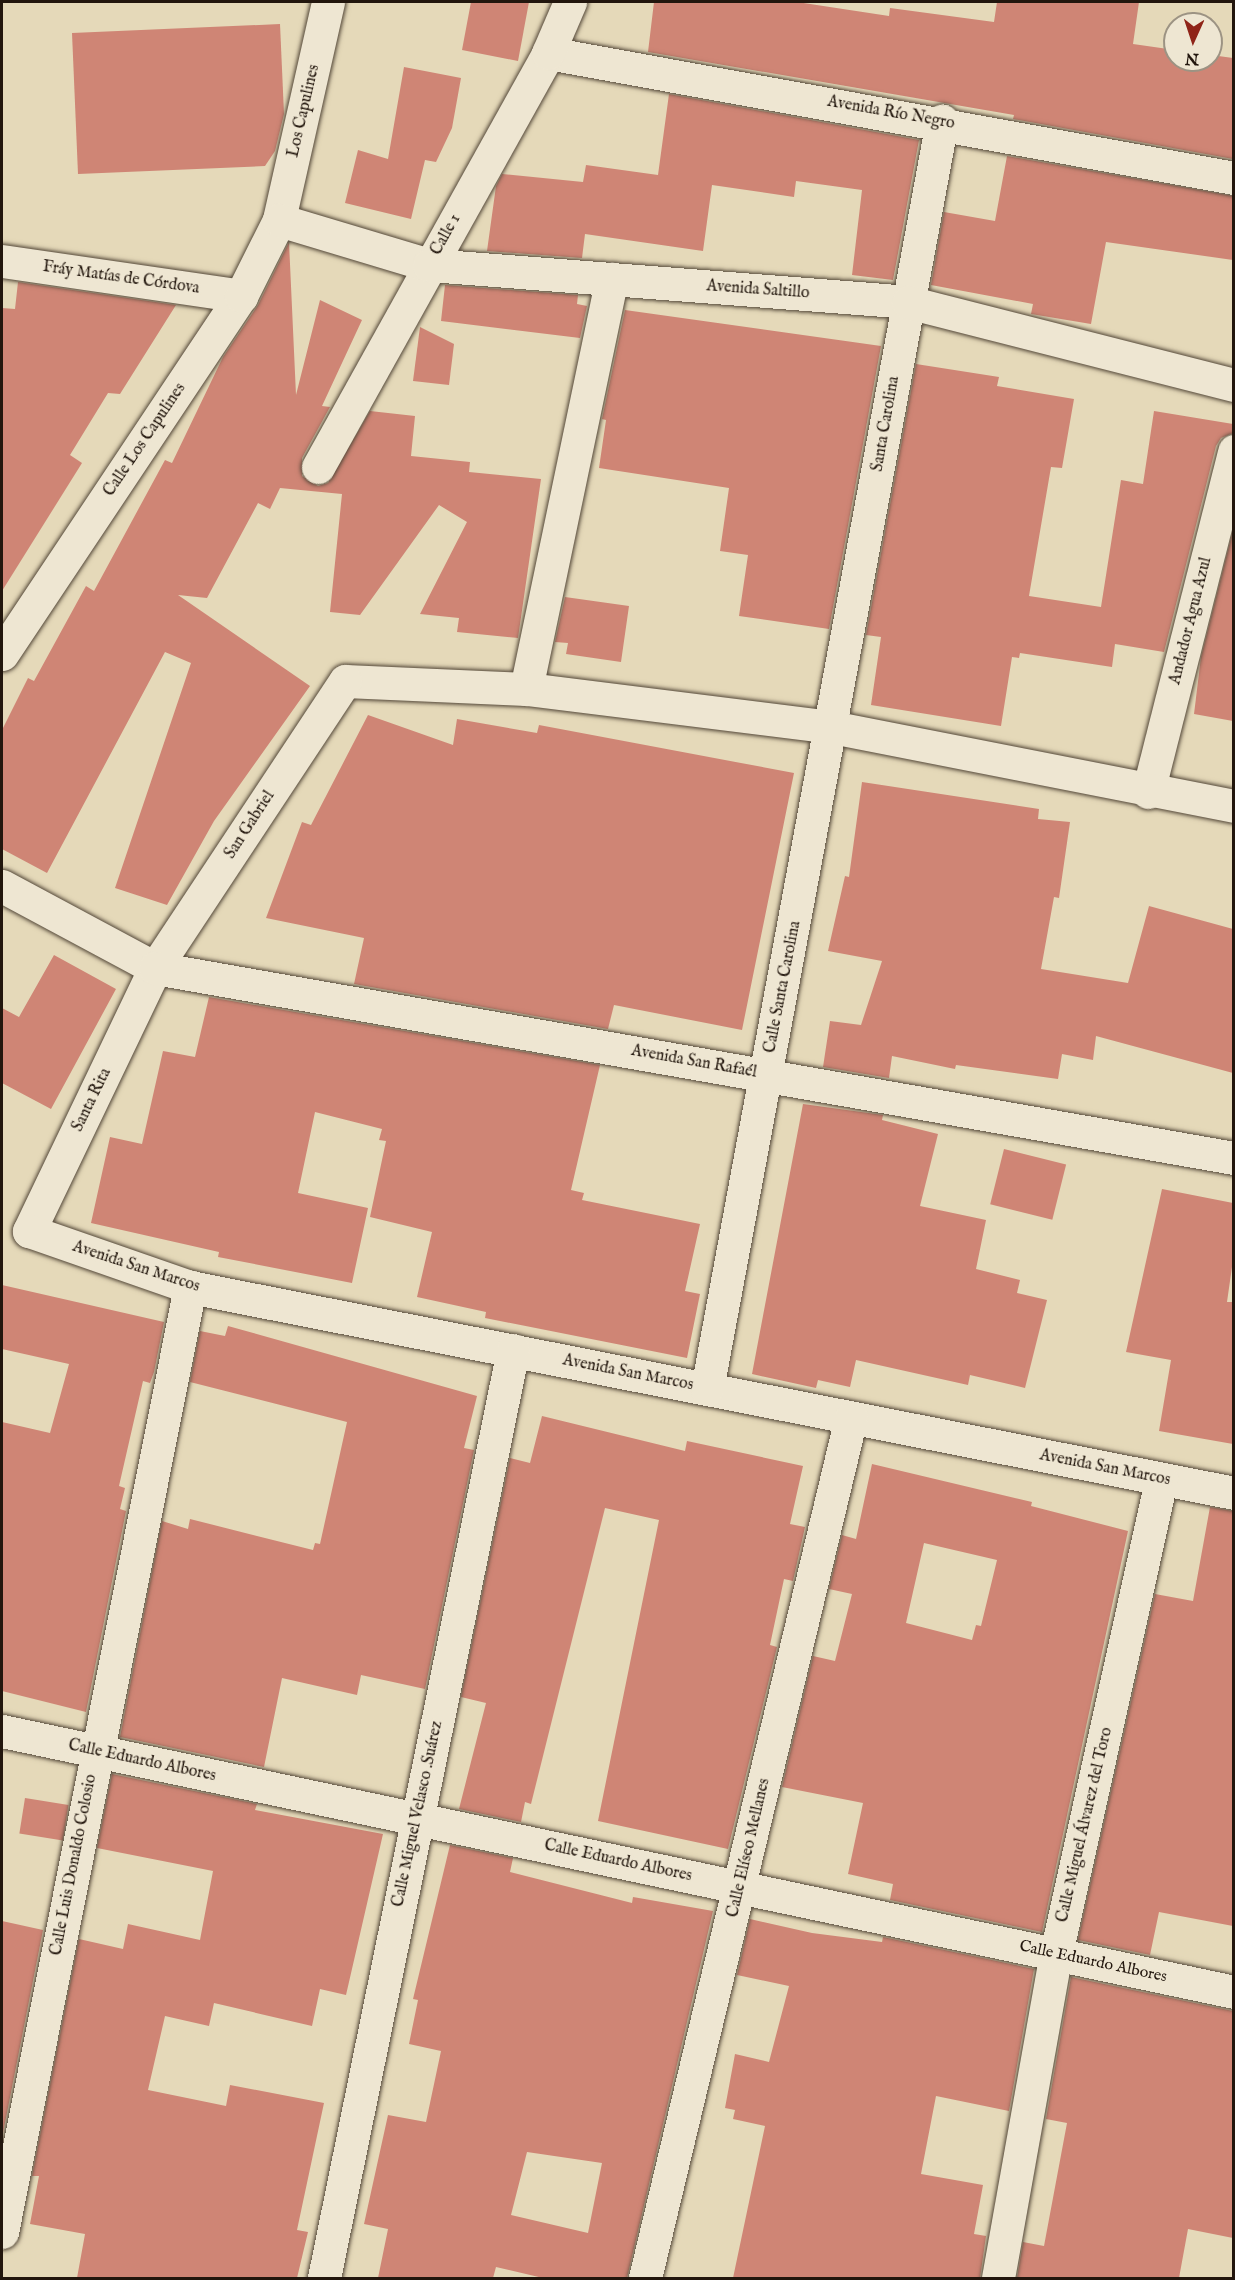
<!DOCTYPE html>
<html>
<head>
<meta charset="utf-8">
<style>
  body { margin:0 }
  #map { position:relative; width:1235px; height:2280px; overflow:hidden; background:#e5d9b9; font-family:"IM FELL English",serif }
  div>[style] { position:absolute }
  .building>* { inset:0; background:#cf8575; transform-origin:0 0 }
  .roads { filter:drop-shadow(0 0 2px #534738) drop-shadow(0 0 2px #534738) }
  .minor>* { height:33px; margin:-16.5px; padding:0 16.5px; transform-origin:16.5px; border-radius:16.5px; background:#eee6d2 }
  .tertiary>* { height:33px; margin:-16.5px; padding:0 16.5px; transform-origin:16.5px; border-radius:16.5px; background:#eee6d2 }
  span { translate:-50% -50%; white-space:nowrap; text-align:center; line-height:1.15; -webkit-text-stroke:4.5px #eee6d2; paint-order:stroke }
  .street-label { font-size:16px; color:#22160d }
  .frame { position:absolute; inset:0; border:3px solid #22160d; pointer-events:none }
  .north { position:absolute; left:1163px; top:12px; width:60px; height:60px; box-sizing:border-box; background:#eee6d2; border:2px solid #9c9383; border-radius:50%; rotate:183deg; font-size:16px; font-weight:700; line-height:24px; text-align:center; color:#22160d }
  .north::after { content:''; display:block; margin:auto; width:21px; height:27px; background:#8f2418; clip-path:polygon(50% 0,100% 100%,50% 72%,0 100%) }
</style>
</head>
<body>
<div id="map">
  <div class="building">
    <i style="clip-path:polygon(471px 2px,529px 2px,518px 61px,462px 50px)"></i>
    <i style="clip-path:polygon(654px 2px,797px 2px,889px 16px,890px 8px,994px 22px,997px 2px,1139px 2px,1133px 44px,1175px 50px,1175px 60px,1211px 60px,1211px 55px,1233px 58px,1233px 159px,1013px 119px,1014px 115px,648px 52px)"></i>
    <i style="clip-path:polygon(280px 24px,284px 114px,275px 151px,265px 166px,78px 174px,72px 33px)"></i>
    <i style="clip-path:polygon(404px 67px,461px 78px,452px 128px,436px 162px,425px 160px,411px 219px,345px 203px,358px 150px,388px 159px)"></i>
    <i style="clip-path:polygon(669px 94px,919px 140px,893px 280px,852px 275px,862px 190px,796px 181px,794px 197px,712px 185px,703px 251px,585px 234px,582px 258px,487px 251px,496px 186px,502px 174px,583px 182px,586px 165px,658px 175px)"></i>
    <i style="clip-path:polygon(1007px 156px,1233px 196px,1233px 260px,1106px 242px,1091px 324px,1031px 314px,1033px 304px,931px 285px,944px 212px,995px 221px)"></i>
    <i style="clip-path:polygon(289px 242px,296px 395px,320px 300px,362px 320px,322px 406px,330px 407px,302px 458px,302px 476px,318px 486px,328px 483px,370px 411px,415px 416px,411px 456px,470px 462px,469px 472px,541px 479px,518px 638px,457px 632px,459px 618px,420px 614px,467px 522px,439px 505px,360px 615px,330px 612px,342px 494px,280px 488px,270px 509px,258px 503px,207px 598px,178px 595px,310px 686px,214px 821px,167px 905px,115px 888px,191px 663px,165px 652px,47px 873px,2px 849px,2px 730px,28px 678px,34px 681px,86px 586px,94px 591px,165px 460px,172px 463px,223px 357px,258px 305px)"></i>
    <i style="clip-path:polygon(18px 282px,176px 305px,120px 394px,108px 393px,70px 455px,82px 463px,2px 591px,2px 308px,15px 309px)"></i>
    <i style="clip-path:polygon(445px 285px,578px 295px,577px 304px,587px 306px,580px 338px,441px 321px)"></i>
    <i style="clip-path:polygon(625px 310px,881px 346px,829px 629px,739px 616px,748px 555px,720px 551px,729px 488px,599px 468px,606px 420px,602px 419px)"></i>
    <i style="clip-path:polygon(420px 327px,454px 344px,449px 385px,413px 381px)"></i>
    <i style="clip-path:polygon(916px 364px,999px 377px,997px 386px,1074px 399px,1062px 468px,1051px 467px,1029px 596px,1101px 607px,1121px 480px,1143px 484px,1154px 411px,1233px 424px,1233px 433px,1221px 438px,1216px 446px,1164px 652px,1115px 644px,1112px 667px,1020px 653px,1019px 658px,1012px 657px,1001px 726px,871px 705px,881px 637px,866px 635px)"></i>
    <i style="clip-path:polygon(1233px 530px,1233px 721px,1194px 714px,1201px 657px)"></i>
    <i style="clip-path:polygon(565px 597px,629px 606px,621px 662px,566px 654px,568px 643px,555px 642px)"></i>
    <i style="clip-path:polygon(368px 715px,453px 745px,457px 719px,537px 733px,539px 725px,794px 773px,742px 1030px,614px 1005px,608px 1029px,354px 984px,364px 938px,266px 918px,302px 822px,311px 825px)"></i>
    <i style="clip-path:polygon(862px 782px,1039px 809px,1038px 819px,1070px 822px,1059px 898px,1054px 897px,1041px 969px,1128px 983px,1149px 906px,1233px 929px,1233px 1073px,1096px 1036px,1093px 1060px,1062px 1054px,1058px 1079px,956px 1065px,955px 1069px,892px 1056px,889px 1078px,823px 1067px,830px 1021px,861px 1025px,882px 961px,828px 951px,845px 876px,849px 877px)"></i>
    <i style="clip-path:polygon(54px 955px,116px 989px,51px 1109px,2px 1083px,2px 1008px,19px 1017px)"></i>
    <i style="clip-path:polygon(209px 997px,600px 1065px,571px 1190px,584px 1193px,582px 1200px,700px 1224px,685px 1291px,700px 1294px,687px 1358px,485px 1318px,486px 1312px,417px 1297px,432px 1232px,370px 1217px,386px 1141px,379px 1140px,382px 1129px,315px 1112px,298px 1193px,368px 1208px,352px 1283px,218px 1257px,219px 1252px,91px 1223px,110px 1137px,142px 1144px,163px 1051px,195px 1057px)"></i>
    <i style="clip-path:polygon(803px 1104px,883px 1115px,882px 1120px,938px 1134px,920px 1206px,986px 1220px,976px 1269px,1020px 1280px,1017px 1293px,1047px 1300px,1025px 1388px,970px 1375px,968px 1385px,856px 1360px,850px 1387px,818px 1380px,816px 1388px,752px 1374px)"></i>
    <i style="left:1004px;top:1149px;width:64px;height:57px;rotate:14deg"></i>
    <i style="clip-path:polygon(1162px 1189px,1233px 1203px,1233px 1260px,1227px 1302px,1233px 1302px,1233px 1444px,1159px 1431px,1171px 1360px,1126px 1352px)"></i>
    <i style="clip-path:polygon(2px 1285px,164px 1322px,154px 1372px,150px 1383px,143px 1381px,119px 1486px,125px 1488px,120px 1509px,126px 1511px,86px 1712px,2px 1691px,2px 1422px,50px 1433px,69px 1364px,2px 1349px)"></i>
    <i style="clip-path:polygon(228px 1326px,477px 1396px,464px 1448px,474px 1450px,425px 1689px,361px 1675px,357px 1695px,282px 1678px,264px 1767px,120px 1737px,162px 1521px,188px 1529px,190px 1519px,313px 1550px,315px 1543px,320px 1544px,347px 1422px,190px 1382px,200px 1331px,225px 1336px)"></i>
    <i style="clip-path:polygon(542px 1416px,685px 1451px,687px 1441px,803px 1466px,790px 1524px,805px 1527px,793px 1581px,784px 1579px,770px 1645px,777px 1647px,728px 1849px,598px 1821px,659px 1520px,605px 1508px,531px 1804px,525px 1802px,521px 1822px,459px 1809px,486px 1703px,461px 1697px,510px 1458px,530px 1463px)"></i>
    <i style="clip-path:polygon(evenodd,872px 1464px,1032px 1502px,1031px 1506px,1128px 1531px,1042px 1932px,890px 1900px,893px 1884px,848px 1874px,863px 1803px,782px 1787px,813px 1656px,835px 1661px,852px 1594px,829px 1589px,842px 1535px,856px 1539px,872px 1464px,924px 1543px,997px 1560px,981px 1626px,976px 1625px,972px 1640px,906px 1623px,924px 1543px)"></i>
    <i style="clip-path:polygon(1210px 1507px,1233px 1511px,1233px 1926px,1159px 1912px,1150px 1955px,1078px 1940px,1155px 1594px,1193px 1601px)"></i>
    <i style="clip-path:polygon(112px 1774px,257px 1804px,255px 1810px,383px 1834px,346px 1995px,320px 1989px,312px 2026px,214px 2003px,209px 2026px,165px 2016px,148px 2090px,226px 2106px,230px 2085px,324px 2103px,297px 2230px,308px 2232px,297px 2278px,77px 2278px,85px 2234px,30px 2224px,39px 2176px,32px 2176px,79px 1939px,123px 1949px,128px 1924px,200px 1940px,213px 1871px,97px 1848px)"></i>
    <i style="left:25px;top:1798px;width:44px;height:36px;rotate:9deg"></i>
    <i style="clip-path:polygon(evenodd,450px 1845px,513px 1858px,510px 1872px,632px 1903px,633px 1897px,713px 1911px,627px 2278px,543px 2278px,496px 2267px,493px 2278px,378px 2278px,388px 2229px,364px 2224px,388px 2115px,426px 2122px,441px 2051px,409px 2044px,418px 2000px,413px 1999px,450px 1845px,527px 2152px,602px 2163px,588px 2233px,511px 2215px,527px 2152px)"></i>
    <i style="clip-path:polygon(750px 1919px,812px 1933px,882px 1942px,883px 1937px,1034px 1969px,1009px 2111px,936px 2096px,921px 2174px,983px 2185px,974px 2234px,986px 2236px,980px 2278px,733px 2278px,765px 2126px,733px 2119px,735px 2110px,725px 2108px,735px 2054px,769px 2062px,789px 1986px,737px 1975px)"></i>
    <i style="clip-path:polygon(2px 1921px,43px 1930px,2px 2138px)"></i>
    <i style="clip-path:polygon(1071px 1977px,1233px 2011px,1233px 2238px,1188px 2229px,1179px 2278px,1017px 2278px,1023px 2242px,1044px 2246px,1067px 2123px,1046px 2119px)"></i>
  </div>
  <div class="roads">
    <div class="minor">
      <i style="left:548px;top:53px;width:697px;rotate:10.33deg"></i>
      <i style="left:2px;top:261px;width:242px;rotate:8.3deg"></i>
      <i style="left:318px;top:467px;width:474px;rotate:-60.9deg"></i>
      <i style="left:548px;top:53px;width:56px;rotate:-66.7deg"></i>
      <i style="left:2px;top:654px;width:430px;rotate:-56.3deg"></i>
      <i style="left:241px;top:296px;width:85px;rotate:-63.4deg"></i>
      <i style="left:526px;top:689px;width:419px;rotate:-78.2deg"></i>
      <i style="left:1148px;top:792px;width:352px;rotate:-75.8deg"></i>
      <i style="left:1234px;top:806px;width:410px;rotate:-168.9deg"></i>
      <i style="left:832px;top:727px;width:308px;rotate:-172.9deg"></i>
      <i style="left:526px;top:689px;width:181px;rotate:-177.5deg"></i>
      <i style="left:345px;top:681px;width:344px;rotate:123.5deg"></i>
      <i style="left:155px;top:968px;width:292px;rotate:115.6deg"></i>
      <i style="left:29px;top:1231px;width:170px;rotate:19.2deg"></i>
      <i style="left:190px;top:1287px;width:1064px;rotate:11.16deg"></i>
      <i style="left:2px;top:886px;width:174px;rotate:28.2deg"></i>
      <i style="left:155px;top:968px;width:1096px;rotate:9.99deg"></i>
      <i style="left:707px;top:1389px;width:1290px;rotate:-79.5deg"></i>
      <i style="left:2px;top:1731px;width:1259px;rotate:11.96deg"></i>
      <i style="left:2px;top:2232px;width:964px;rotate:-78.75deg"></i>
      <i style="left:324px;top:2278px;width:947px;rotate:-78.49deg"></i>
      <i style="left:645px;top:2278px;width:885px;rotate:-76.54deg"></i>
      <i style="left:998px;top:2278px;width:329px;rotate:-79.9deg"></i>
      <i style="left:1056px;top:1954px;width:486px;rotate:-77.5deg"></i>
    </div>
    <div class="tertiary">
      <i style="left:328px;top:2px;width:223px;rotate:102.7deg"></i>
      <i style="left:279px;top:220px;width:157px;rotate:16.7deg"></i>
      <i style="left:429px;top:265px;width:480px;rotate:4.4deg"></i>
      <i style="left:908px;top:302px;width:336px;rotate:14.3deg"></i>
    </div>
  </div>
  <div class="street-label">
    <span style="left:304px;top:111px;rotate:-77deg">Los Capulines</span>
    <span style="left:891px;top:113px;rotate:10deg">Avenida Río Negro</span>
    <span style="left:446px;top:235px;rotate:-61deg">Calle 1</span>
    <span style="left:121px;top:278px;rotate:8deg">Fráy Matías de Córdova</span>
    <span style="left:758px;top:290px;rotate:4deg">Avenida Saltillo</span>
    <span style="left:886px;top:424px;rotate:-80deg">Santa Carolina</span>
    <span style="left:145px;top:440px;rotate:-56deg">Calle Los Capulines</span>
    <span style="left:1191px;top:621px;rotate:-76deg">Andador Agua Azul</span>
    <span style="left:250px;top:825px;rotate:-57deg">San Gabriel</span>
    <span style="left:783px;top:987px;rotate:-79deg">Calle Santa Carolina</span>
    <span style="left:694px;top:1062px;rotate:10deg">Avenida San Rafaél</span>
    <span style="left:92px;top:1100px;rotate:-64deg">Santa Rita</span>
    <span style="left:136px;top:1267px;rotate:18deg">Avenida San Marcos</span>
    <span style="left:628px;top:1373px;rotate:11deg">Avenida San Marcos</span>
    <span style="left:1105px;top:1468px;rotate:11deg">Avenida San Marcos</span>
    <span style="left:142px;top:1761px;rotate:12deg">Calle Eduardo Albores</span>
    <span style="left:418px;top:1814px;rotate:-78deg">Calle Miguel Velasco .Suárez</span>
    <span style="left:1085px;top:1825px;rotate:-77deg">Calle Miguel Álvarez del Toro</span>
    <span style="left:749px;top:1848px;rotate:-77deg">Calle Elíseo Mellanes</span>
    <span style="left:618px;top:1861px;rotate:12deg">Calle Eduardo Albores</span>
    <span style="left:74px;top:1865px;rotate:-79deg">Calle Luis Donaldo Colosio</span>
    <span style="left:1093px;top:1962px;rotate:12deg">Calle Eduardo Albores</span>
  </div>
  <div class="frame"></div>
  <div class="north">N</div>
</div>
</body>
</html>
